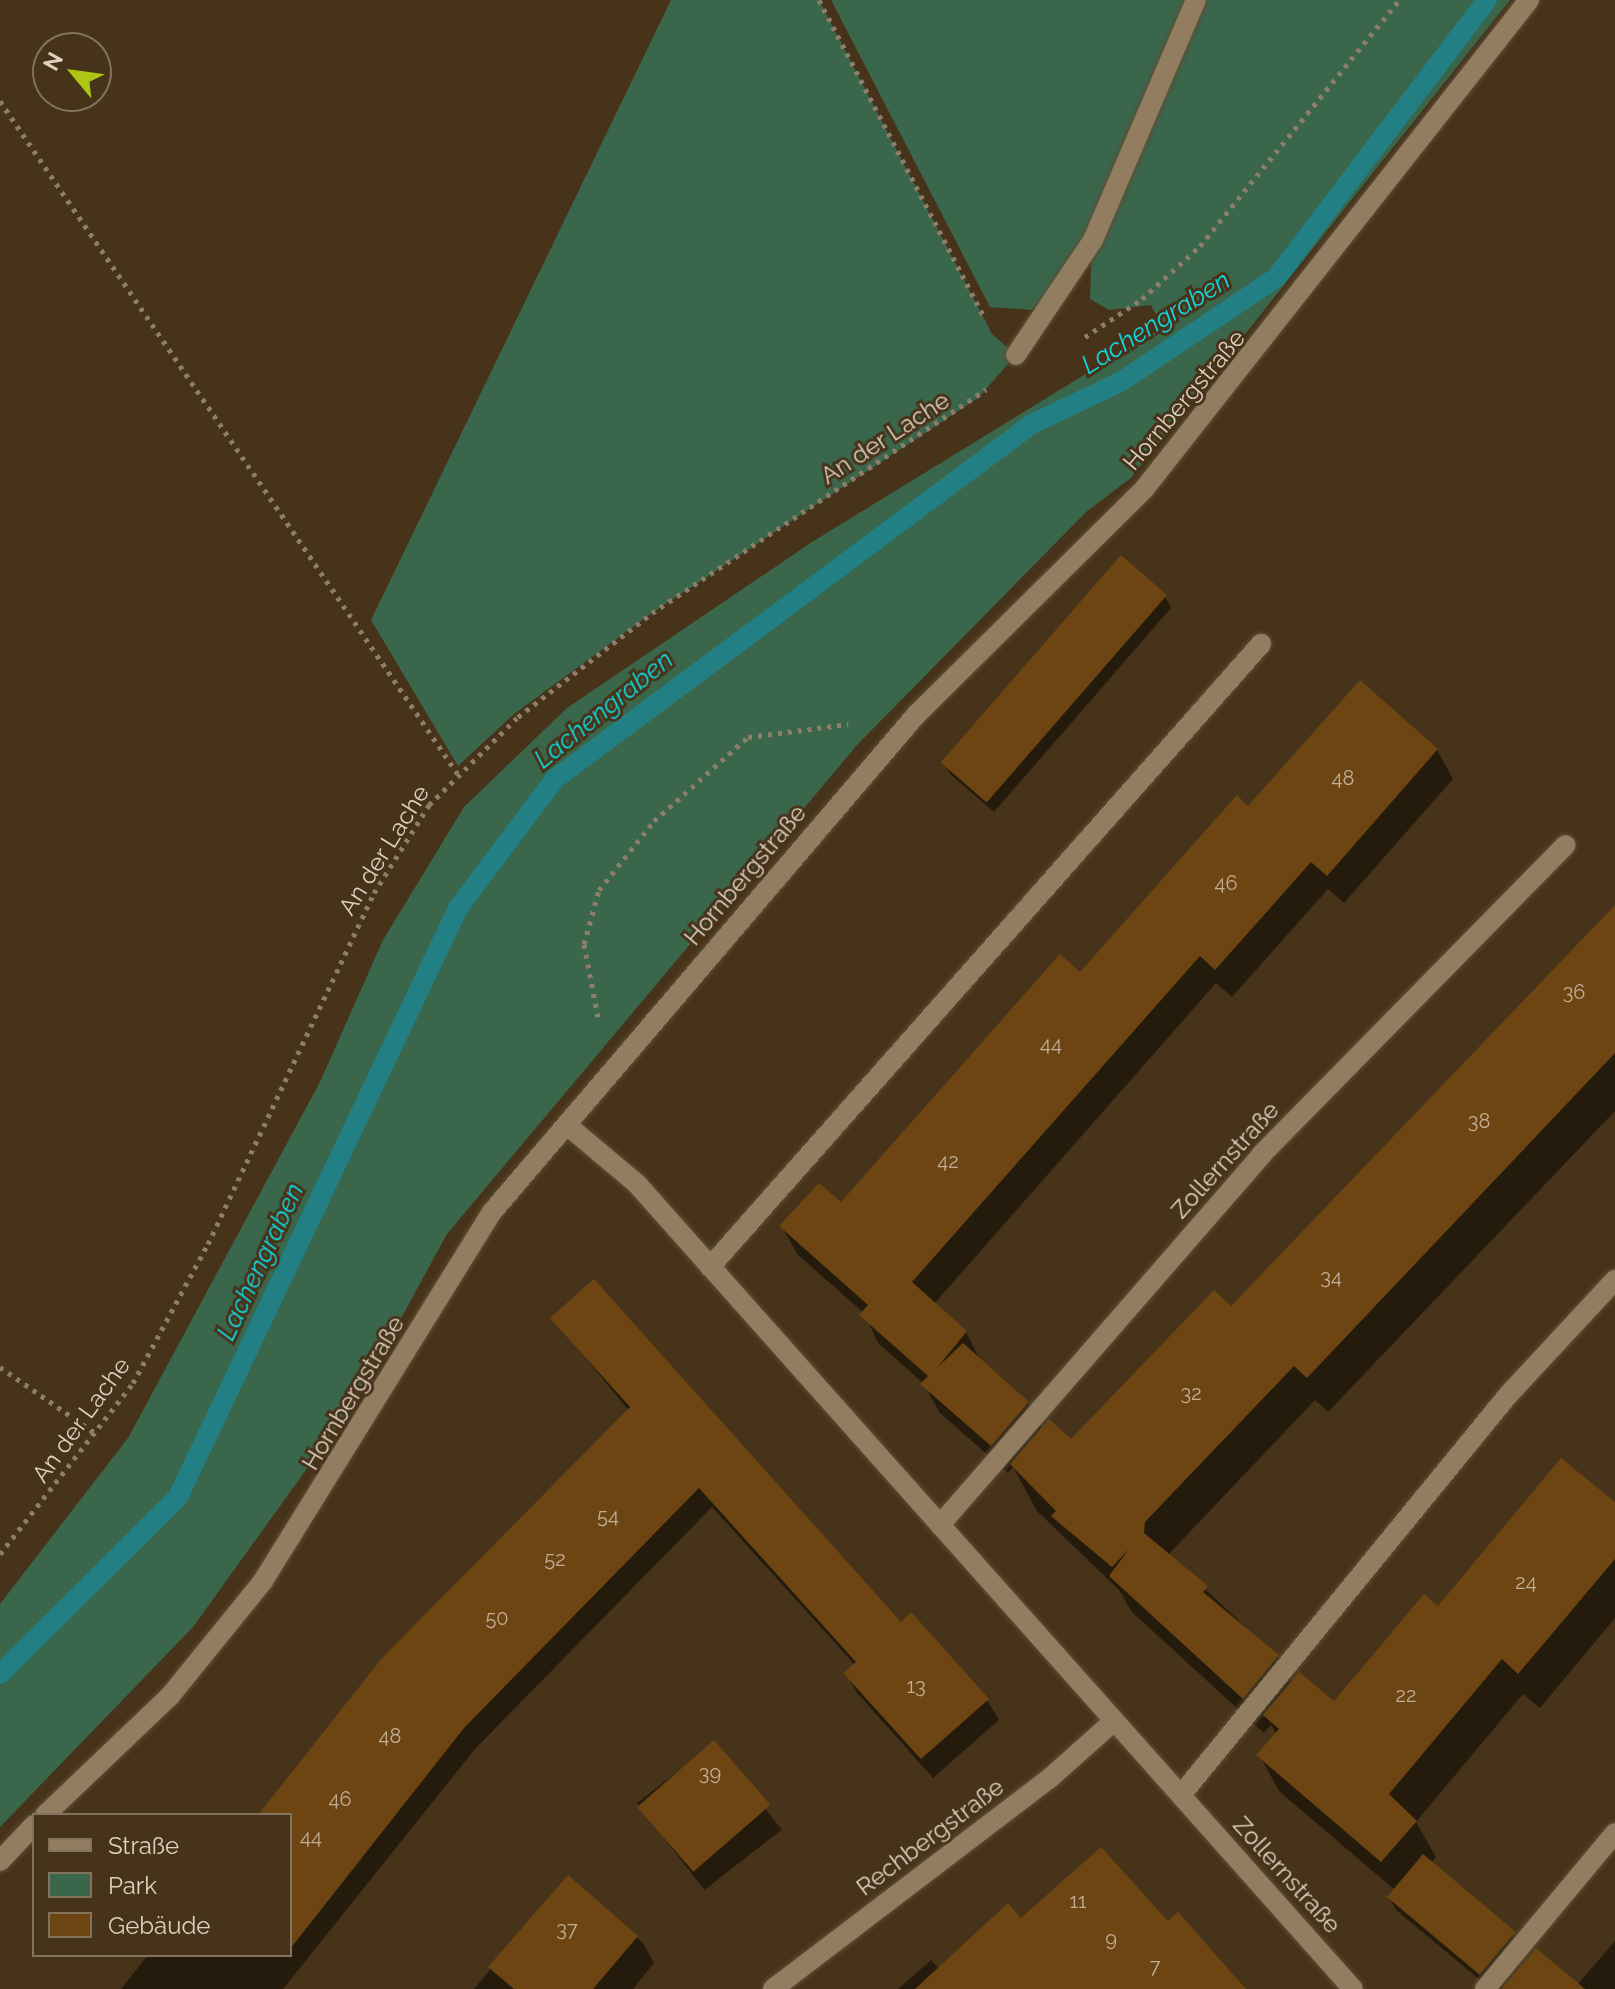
<!DOCTYPE html>
<html>
<head>
<meta charset="utf-8">
<style>
  body { margin:0 }
  #map { position:relative; width:1615px; height:1989px; overflow:hidden; background:#473319; font-family:Raleway,sans-serif }
  div>[style] { position:absolute }
  .green>* { inset:0; background:#3a664c }
  .shadow>* { inset:0; background:#0007; transform-origin:0 0 }
  .stream>* { height:20px; margin:-10px; padding:0 10px; transform-origin:10px; border-radius:10px; background:#228084 }
  .building>* { inset:0; background:#6d4512; transform-origin:0 0 }
  .path>* { height:5px; margin-top:-2.5px; transform-origin:0; background:repeating-linear-gradient(90deg,#8e7e69 0 4px,transparent 0 10px) }
  .roads { filter:drop-shadow(0 0 2px #5e4e37) drop-shadow(0 0 2px #5e4e37) }
  .service>* { height:20px; margin:-10px; padding:0 10px; transform-origin:10px; border-radius:10px; background:#937d61 }
  .minor>* { height:20px; margin:-10px; padding:0 10px; transform-origin:10px; border-radius:10px; background:#937d61 }
  span { translate:-50% -50%; white-space:nowrap; text-align:center; line-height:1.15; -webkit-text-stroke:6px #473319; paint-order:stroke }
  .number-label { font-size:20px; color:#c1ae96 }
  .number-label span { -webkit-text-stroke-width:0 }
  .street-label { font-size:24px; color:#ddd1c2 }
  .water-label { font-size:26px; color:#0fd7df; font-style:italic }
  .legend { position:absolute; left:32px; top:1813px; width:260px; height:144px; box-sizing:border-box; background:#473319; border:2px solid #83725d; margin:0; padding:10px 14px; list-style:none; font-size:24px; color:#ddd1c2 }
  .legend li { display:flex; align-items:center; gap:16px; height:40px }
  .legend b { width:40px; border:2px solid #83725d }
  .north { position:absolute; left:32px; top:32px; width:80px; height:80px; box-sizing:border-box; background:#473319; border:2px solid #83725d; border-radius:50%; rotate:299deg; font-size:22px; font-weight:700; line-height:32px; text-align:center; color:#ddd1c2 }
  .north::after { content:''; display:block; margin:auto; width:28px; height:36px; background:#acc613; clip-path:polygon(50% 0,100% 100%,50% 72%,0 100%) }
</style>
</head>
<body>
<div id="map">
  <div class="green">
    <i style="clip-path:polygon(671px 0,819px 0,992px 334px,1016px 355px,978px 398px,652px 613px,514px 714px,458px 766px,371px 620px)"></i>
    <i style="clip-path:polygon(831px 0,1510px 0,1131px 478px,1086px 512px,857px 745px,447px 1234px,357px 1399px,193px 1627px,0 1827px,0 1604px,128px 1438px,320px 1082px,383px 940px,464px 807px,567px 708px,812px 542px,1162px 327px,1151px 305px,1109px 310px,1090px 299px,1092px 241px,1032px 310px,990px 307px)"></i>
  </div>
  <div class="shadow">
    <i style="clip-path:polygon(1165px 597px,1171px 608px,994px 812px,950px 774px,944px 763px)"></i>
    <i style="clip-path:polygon(1360px 683px,1437px 750px,1453px 779px,1344px 903px,1328px 889px,1232px 997px,1216px 983px,934px 1304px,966px 1332px,981px 1362px,1028px 1403px,1043px 1429px,1071px 1442px,1232px 1309px,1615px 907px,1615px 1111px,1328px 1412px,1315px 1400px,1168px 1555px,1277px 1656px,1292px 1683px,1335px 1704px,1438px 1609px,1615px 1505px,1615px 1618px,1540px 1708px,1523px 1694px,1416px 1822px,1436px 1857px,1431px 1863px,1521px 1944px,1486px 1985px,1396px 1910px,1390px 1899px,1396px 1891px,1279px 1791px,1259px 1755px,1277px 1735px,1271px 1725px,1264px 1733px,1132px 1612px,1119px 1590px,1037px 1511px,1013px 1467px,1008px 1473px,939px 1412px,924px 1384px,878px 1343px,864px 1313px,798px 1255px,782px 1227px,841px 1205px,1248px 809px)"></i>
    <i style="clip-path:polygon(553px 1318px,987px 1700px,999px 1720px,933px 1778px,857px 1693px,846px 1673px,855px 1665px,712px 1507px,475px 1749px,283px 1989px,121px 1989px,148px 1955px,290px 1955px,290px 1815px,260px 1815px,629px 1411px)"></i>
    <i style="left:714px;top:1743px;width:110px;height:98px;rotate:52deg"></i>
    <i style="clip-path:polygon(568px 1877px,643px 1943px,654px 1963px,633px 1989px,474px 1989px)"></i>
    <i style="clip-path:polygon(1021px 1921px,1167px 1923px,1244px 1989px,898px 1989px,931px 1960px,939px 1968px)"></i>
    <i style="clip-path:polygon(1615px 1941px,1615px 1989px,1505px 1989px,1577px 1985px)"></i>
  </div>
  <div class="stream">
    <i style="left:0;top:1674px;width:251px;rotate:-44.8deg"></i>
    <i style="left:178px;top:1497px;width:652px;rotate:-64.57deg"></i>
    <i style="left:458px;top:908px;width:161px;rotate:-53.1deg"></i>
    <i style="left:555px;top:779px;width:595px;rotate:-36.66deg"></i>
    <i style="left:1032px;top:424px;width:100px;rotate:-25.5deg"></i>
    <i style="left:1122px;top:381px;width:185px;rotate:-33.8deg"></i>
    <i style="left:1276px;top:278px;width:349px;rotate:-52.8deg"></i>
  </div>
  <div class="building">
    <i style="left:1121px;top:555px;width:61px;height:275px;rotate:41deg"></i>
    <i style="clip-path:polygon(1360px 680px,1438px 749px,1327px 876px,1311px 862px,1215px 970px,1200px 956px,912px 1282px,967px 1331px,937px 1368px,963px 1343px,1029px 1402px,991px 1446px,920px 1384px,928px 1376px,859px 1315px,868px 1305px,779px 1226px,819px 1183px,841px 1202px,1060px 954px,1080px 972px,1237px 795px,1248px 806px)"></i>
    <i style="clip-path:polygon(1615px 905px,1615px 1053px,1307px 1378px,1294px 1366px,1145px 1522px,1144px 1533px,1208px 1586px,1203px 1592px,1279px 1655px,1243px 1699px,1109px 1576px,1129px 1549px,1112px 1567px,1051px 1516px,1056px 1511px,1010px 1464px,1049px 1419px,1071px 1439px,1214px 1290px,1231px 1306px)"></i>
    <i style="clip-path:polygon(594px 1279px,901px 1622px,911px 1612px,989px 1699px,921px 1759px,843px 1673px,856px 1662px,699px 1488px,464px 1728px,290px 1949px,290px 1815px,258px 1815px,382px 1658px,630px 1407px,550px 1318px)"></i>
    <i style="clip-path:polygon(1561px 1458px,1615px 1502px,1615px 1559px,1518px 1674px,1502px 1659px,1389px 1794px,1417px 1821px,1381px 1862px,1256px 1755px,1279px 1729px,1263px 1715px,1299px 1672px,1334px 1701px,1424px 1594px,1438px 1606px)"></i>
    <i style="left:714px;top:1740px;width:86px;height:102px;rotate:49deg"></i>
    <i style="clip-path:polygon(1101px 1847px,1168px 1921px,1178px 1912px,1246px 1989px,915px 1989px,1008px 1903px,1021px 1918px)"></i>
    <i style="left:1423px;top:1854px;width:121px;height:56px;rotate:40deg"></i>
    <i style="clip-path:polygon(568px 1875px,638px 1936px,593px 1989px,514px 1989px,488px 1967px)"></i>
    <i style="clip-path:polygon(1536px 1948px,1585px 1989px,1502px 1989px)"></i>
  </div>
  <div class="path">
    <i style="left:819px;top:0;width:360px;rotate:62.5deg"></i>
    <i style="left:0;top:101px;width:813px;rotate:55.78deg"></i>
    <i style="left:1085px;top:337px;width:69px;rotate:-33.7deg"></i>
    <i style="left:1142px;top:299px;width:79px;rotate:-42.4deg"></i>
    <i style="left:1200px;top:246px;width:316px;rotate:-51deg"></i>
    <i style="left:598px;top:1017px;width:74px;rotate:-100.9deg"></i>
    <i style="left:584px;top:944px;width:56px;rotate:-74.5deg"></i>
    <i style="left:599px;top:890px;width:88px;rotate:-51.4deg"></i>
    <i style="left:654px;top:821px;width:126px;rotate:-41.8deg"></i>
    <i style="left:748px;top:737px;width:101px;rotate:-7.4deg"></i>
    <i style="left:0;top:1367px;width:119px;rotate:34.8deg"></i>
    <i style="left:0;top:1554px;width:217px;rotate:-52.1deg"></i>
    <i style="left:133px;top:1383px;width:158px;rotate:-61.7deg"></i>
    <i style="left:208px;top:1244px;width:388px;rotate:-64.7deg"></i>
    <i style="left:374px;top:893px;width:104px;rotate:-58deg"></i>
    <i style="left:429px;top:805px;width:125px;rotate:-44.7deg"></i>
    <i style="left:518px;top:717px;width:170px;rotate:-37.8deg"></i>
    <i style="left:652px;top:613px;width:402px;rotate:-33.8deg"></i>
  </div>
  <div class="roads">
    <div class="service">
      <i style="left:1016px;top:355px;width:138px;rotate:-56.2deg"></i>
      <i style="left:1093px;top:240px;width:261px;rotate:-66.8deg"></i>
      <i style="left:1145px;top:488px;width:621px;rotate:-51.8deg"></i>
      <i style="left:710px;top:1267px;width:832px;rotate:-48.51deg"></i>
      <i style="left:940px;top:1525px;width:491px;rotate:-49deg"></i>
      <i style="left:1262px;top:1154px;width:433px;rotate:-45.5deg"></i>
      <i style="left:1181px;top:1795px;width:518px;rotate:-50.72deg"></i>
      <i style="left:1509px;top:1394px;width:156px;rotate:-47.1deg"></i>
      <i style="left:1485px;top:1989px;width:203px;rotate:-50.2deg"></i>
    </div>
    <div class="minor">
      <i style="left:567px;top:1125px;width:92px;rotate:40.1deg"></i>
      <i style="left:637px;top:1184px;width:1077px;rotate:48.35deg"></i>
      <i style="left:45px;top:1815px;width:173px;rotate:-43.6deg"></i>
      <i style="left:170px;top:1696px;width:148px;rotate:-51deg"></i>
      <i style="left:263px;top:1581px;width:434px;rotate:-58.2deg"></i>
      <i style="left:492px;top:1212px;width:653px;rotate:-49.53deg"></i>
      <i style="left:916px;top:715px;width:322px;rotate:-44.7deg"></i>
      <i style="left:0;top:1861px;width:50px;rotate:-46.6deg"></i>
      <i style="left:773px;top:1989px;width:348px;rotate:-37.3deg"></i>
      <i style="left:1050px;top:1778px;width:86px;rotate:-41.7deg"></i>
    </div>
  </div>
  <div class="number-label">
    <span style="left:1343px;top:778px">48</span>
    <span style="left:1226px;top:883px">46</span>
    <span style="left:1574px;top:992px">36</span>
    <span style="left:1051px;top:1044px">44</span>
    <span style="left:1479px;top:1121px">38</span>
    <span style="left:948px;top:1161px">42</span>
    <span style="left:1331px;top:1277px">34</span>
    <span style="left:1191px;top:1393px">32</span>
    <span style="left:608px;top:1516px">54</span>
    <span style="left:555px;top:1559px">52</span>
    <span style="left:1526px;top:1582px">24</span>
    <span style="left:497px;top:1618px">50</span>
    <span style="left:916px;top:1686px">13</span>
    <span style="left:1406px;top:1695px">22</span>
    <span style="left:390px;top:1736px">48</span>
    <span style="left:710px;top:1773px">39</span>
    <span style="left:340px;top:1799px">46</span>
    <span style="left:311px;top:1837px">44</span>
    <span style="left:1078px;top:1901px">11</span>
    <span style="left:567px;top:1929px">37</span>
    <span style="left:1111px;top:1939px">9</span>
    <span style="left:1155px;top:1966px">7</span>
  </div>
  <div class="street-label">
    <span style="left:1184px;top:400px;rotate:-50deg">Hornbergstraße</span>
    <span style="left:885px;top:438px;rotate:-33deg">An der Lache</span>
    <span style="left:384px;top:850px;rotate:-58deg">An der Lache</span>
    <span style="left:745px;top:875px;rotate:-50deg">Hornbergstraße</span>
    <span style="left:1225px;top:1160px;rotate:-48deg">Zollernstraße</span>
    <span style="left:353px;top:1393px;rotate:-59deg">Hornbergstraße</span>
    <span style="left:81px;top:1420px;rotate:-54deg">An der Lache</span>
    <span style="left:930px;top:1837px;rotate:-37deg">Rechbergstraße</span>
    <span style="left:1287px;top:1875px;rotate:48deg">Zollernstraße</span>
  </div>
  <div class="water-label">
    <span style="left:1156px;top:323px;rotate:-32deg">Lachengraben</span>
    <span style="left:604px;top:710px;rotate:-39deg">Lachengraben</span>
    <span style="left:261px;top:1262px;rotate:-65deg">Lachengraben</span>
  </div>
  <ul class="legend">
  <li><b style="height:10px;background:#937d61"></b>Straße</li>
  <li><b style="height:22px;background:#3a664c"></b>Park</li>
  <li><b style="height:22px;background:#6d4512"></b>Gebäude</li>
  </ul>
  <div class="north">N</div>
</div>
</body>
</html>
